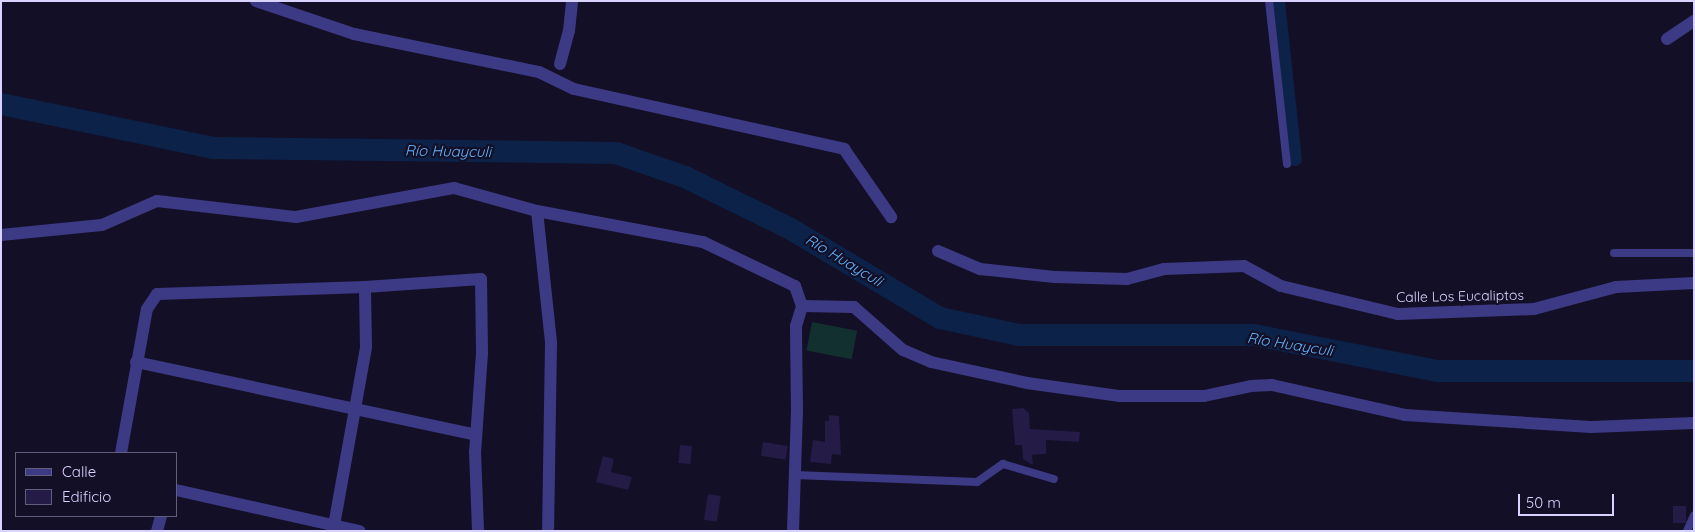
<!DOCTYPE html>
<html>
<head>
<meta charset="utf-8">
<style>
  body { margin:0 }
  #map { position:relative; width:1695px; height:532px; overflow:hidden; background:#130f26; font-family:Quicksand,sans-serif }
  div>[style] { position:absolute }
  .green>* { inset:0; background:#12302f; transform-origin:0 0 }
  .canal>* { height:14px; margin:-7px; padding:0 7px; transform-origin:7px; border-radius:7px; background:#0c2248 }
  .river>* { height:22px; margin:-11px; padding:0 11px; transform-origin:11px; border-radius:11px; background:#0c2248 }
  .building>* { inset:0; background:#241b47; transform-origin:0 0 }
  .lane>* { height:8px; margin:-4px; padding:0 4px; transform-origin:4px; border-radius:4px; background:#3d3a85 }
  .street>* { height:12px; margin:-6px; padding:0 6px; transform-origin:6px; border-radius:6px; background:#3d3a85 }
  span { translate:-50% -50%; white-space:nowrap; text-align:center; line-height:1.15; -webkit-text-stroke:4.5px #130f26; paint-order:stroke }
  .street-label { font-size:14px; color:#d9d4ff }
  .water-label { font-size:15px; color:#62b6ff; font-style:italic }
  .frame { position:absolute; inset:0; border:2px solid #d9d4ff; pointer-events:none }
  .legend { position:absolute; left:15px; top:452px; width:162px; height:65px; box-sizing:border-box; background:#130f26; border:1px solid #625e7d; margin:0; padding:6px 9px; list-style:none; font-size:15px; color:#d9d4ff }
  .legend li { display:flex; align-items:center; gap:10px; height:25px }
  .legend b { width:25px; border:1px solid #625e7d }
  .scale { position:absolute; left:1518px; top:494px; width:96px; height:22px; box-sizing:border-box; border:2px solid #d9d4ff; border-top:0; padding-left:6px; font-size:15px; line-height:18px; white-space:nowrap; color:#d9d4ff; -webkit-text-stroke:4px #130f26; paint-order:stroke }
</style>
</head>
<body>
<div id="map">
  <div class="green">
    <i style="left:812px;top:322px;width:46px;height:29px;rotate:11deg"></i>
  </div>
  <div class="canal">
    <i style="left:1278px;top:1px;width:159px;rotate:83.9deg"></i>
  </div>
  <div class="river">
    <i style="left:1px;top:104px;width:217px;rotate:11.7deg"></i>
    <i style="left:214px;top:148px;width:402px;rotate:0.7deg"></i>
    <i style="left:616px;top:153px;width:73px;rotate:19.2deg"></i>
    <i style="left:685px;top:177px;width:116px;rotate:26.1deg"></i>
    <i style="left:789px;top:228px;width:176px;rotate:30.8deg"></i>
    <i style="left:940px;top:318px;width:81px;rotate:12.1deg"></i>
    <i style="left:1019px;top:335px;width:235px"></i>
    <i style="left:1254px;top:335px;width:187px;rotate:11.1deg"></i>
    <i style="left:1437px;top:371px;width:257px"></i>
  </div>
  <div class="building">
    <i style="clip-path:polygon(1023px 408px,1029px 413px,1030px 429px,1080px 432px,1079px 442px,1046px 440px,1046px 454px,1032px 455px,1033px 465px,1023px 459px,1022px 445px,1015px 445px,1012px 409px)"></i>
    <i style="clip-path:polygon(829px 415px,839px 416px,841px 455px,832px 454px,831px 464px,810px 462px,813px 440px,825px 442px,825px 421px,829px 421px)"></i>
    <i style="left:763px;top:442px;width:25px;height:14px;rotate:9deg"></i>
    <i style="left:680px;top:445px;width:12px;height:18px;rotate:5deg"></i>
    <i style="clip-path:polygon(603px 456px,614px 459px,611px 472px,632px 477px,628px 490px,596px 482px)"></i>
    <i style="left:708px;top:494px;width:13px;height:26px;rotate:9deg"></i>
    <i style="left:1673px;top:506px;width:13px;height:17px"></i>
  </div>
  <div class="lane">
    <i style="left:1269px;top:1px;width:164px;rotate:83.7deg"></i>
    <i style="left:1614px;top:253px;width:80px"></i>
    <i style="left:795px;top:475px;width:182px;rotate:2.2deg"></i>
    <i style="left:977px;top:482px;width:32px;rotate:-35deg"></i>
    <i style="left:1003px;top:464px;width:53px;rotate:16.4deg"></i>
    <i style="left:1687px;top:531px;width:17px;rotate:-66deg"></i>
  </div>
  <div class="street">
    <i style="left:256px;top:1px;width:103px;rotate:18.6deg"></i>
    <i style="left:354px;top:34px;width:189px;rotate:11.6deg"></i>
    <i style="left:539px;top:72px;width:39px;rotate:26deg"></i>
    <i style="left:574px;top:89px;width:277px;rotate:12.5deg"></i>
    <i style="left:844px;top:149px;width:83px;rotate:55.3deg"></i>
    <i style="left:1667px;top:39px;width:32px;rotate:-34deg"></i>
    <i style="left:560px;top:64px;width:34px;rotate:-75deg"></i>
    <i style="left:569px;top:31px;width:30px;rotate:-84deg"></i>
    <i style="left:537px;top:211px;width:133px;rotate:83.9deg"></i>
    <i style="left:551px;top:343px;width:188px;rotate:90.9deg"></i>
    <i style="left:1px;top:235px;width:101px;rotate:-5.7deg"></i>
    <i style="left:102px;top:225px;width:60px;rotate:-23.6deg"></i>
    <i style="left:157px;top:201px;width:140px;rotate:6.6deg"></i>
    <i style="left:296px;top:217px;width:161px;rotate:-10.4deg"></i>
    <i style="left:454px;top:188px;width:86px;rotate:15.5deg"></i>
    <i style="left:537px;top:211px;width:169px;rotate:10.6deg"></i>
    <i style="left:703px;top:242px;width:102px;rotate:25.6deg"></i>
    <i style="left:795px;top:286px;width:21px;rotate:71deg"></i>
    <i style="left:938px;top:251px;width:46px;rotate:23.2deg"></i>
    <i style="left:980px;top:269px;width:75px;rotate:6.1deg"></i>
    <i style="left:1055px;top:277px;width:72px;rotate:1.6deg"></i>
    <i style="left:1127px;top:279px;width:38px;rotate:-15deg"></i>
    <i style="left:1164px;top:269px;width:80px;rotate:-2.1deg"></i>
    <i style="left:1244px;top:266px;width:42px;rotate:28.4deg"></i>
    <i style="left:1281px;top:286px;width:120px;rotate:13.5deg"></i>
    <i style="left:1398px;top:314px;width:136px;rotate:-2.1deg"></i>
    <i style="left:1534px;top:309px;width:85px;rotate:-15deg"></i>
    <i style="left:1616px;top:287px;width:78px;rotate:-2.9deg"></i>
    <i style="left:136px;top:362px;width:348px;rotate:12.1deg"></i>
    <i style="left:121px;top:453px;width:146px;rotate:-79.8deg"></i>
    <i style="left:147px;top:309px;width:18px;rotate:-56deg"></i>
    <i style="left:157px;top:294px;width:208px;rotate:-1.9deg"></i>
    <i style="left:365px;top:287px;width:116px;rotate:-3.9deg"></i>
    <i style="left:481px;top:279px;width:74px;rotate:89.2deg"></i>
    <i style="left:482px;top:353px;width:99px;rotate:94deg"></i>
    <i style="left:475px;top:452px;width:79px;rotate:87.8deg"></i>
    <i style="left:176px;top:490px;width:188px;rotate:12.6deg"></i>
    <i style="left:157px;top:531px;width:16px;rotate:-75deg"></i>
    <i style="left:333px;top:531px;width:187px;rotate:-79.8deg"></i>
    <i style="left:366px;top:347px;width:60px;rotate:-91deg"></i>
    <i style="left:793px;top:531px;width:119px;rotate:-88.1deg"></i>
    <i style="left:797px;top:412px;width:86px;rotate:-90.7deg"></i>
    <i style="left:796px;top:326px;width:21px;rotate:-73deg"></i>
    <i style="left:802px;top:306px;width:52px;rotate:1.1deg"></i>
    <i style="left:854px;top:307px;width:65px;rotate:41.3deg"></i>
    <i style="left:903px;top:350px;width:30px;rotate:23deg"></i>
    <i style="left:931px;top:362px;width:98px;rotate:12.3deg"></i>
    <i style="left:1027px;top:383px;width:94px;rotate:8deg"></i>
    <i style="left:1120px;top:396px;width:84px"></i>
    <i style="left:1204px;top:396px;width:48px;rotate:-12deg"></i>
    <i style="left:1251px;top:386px;width:21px;rotate:-3deg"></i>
    <i style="left:1272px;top:385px;width:136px;rotate:12.7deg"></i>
    <i style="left:1405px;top:415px;width:186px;rotate:3.7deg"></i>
    <i style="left:1591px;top:427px;width:103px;rotate:-2.2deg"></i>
  </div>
  <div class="street-label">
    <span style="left:1460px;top:296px;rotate:-1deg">Calle Los Eucaliptos</span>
  </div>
  <div class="water-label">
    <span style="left:448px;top:151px;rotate:1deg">Río Huayculi</span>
    <span style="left:844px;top:260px;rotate:31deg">Río Huayculi</span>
    <span style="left:1290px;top:344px;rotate:9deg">Río Huayculi</span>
  </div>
  <div class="frame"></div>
  <ul class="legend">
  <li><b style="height:6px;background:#3d3a85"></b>Calle</li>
  <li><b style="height:14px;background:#241b47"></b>Edificio</li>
  </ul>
  <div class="scale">50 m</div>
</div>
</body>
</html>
